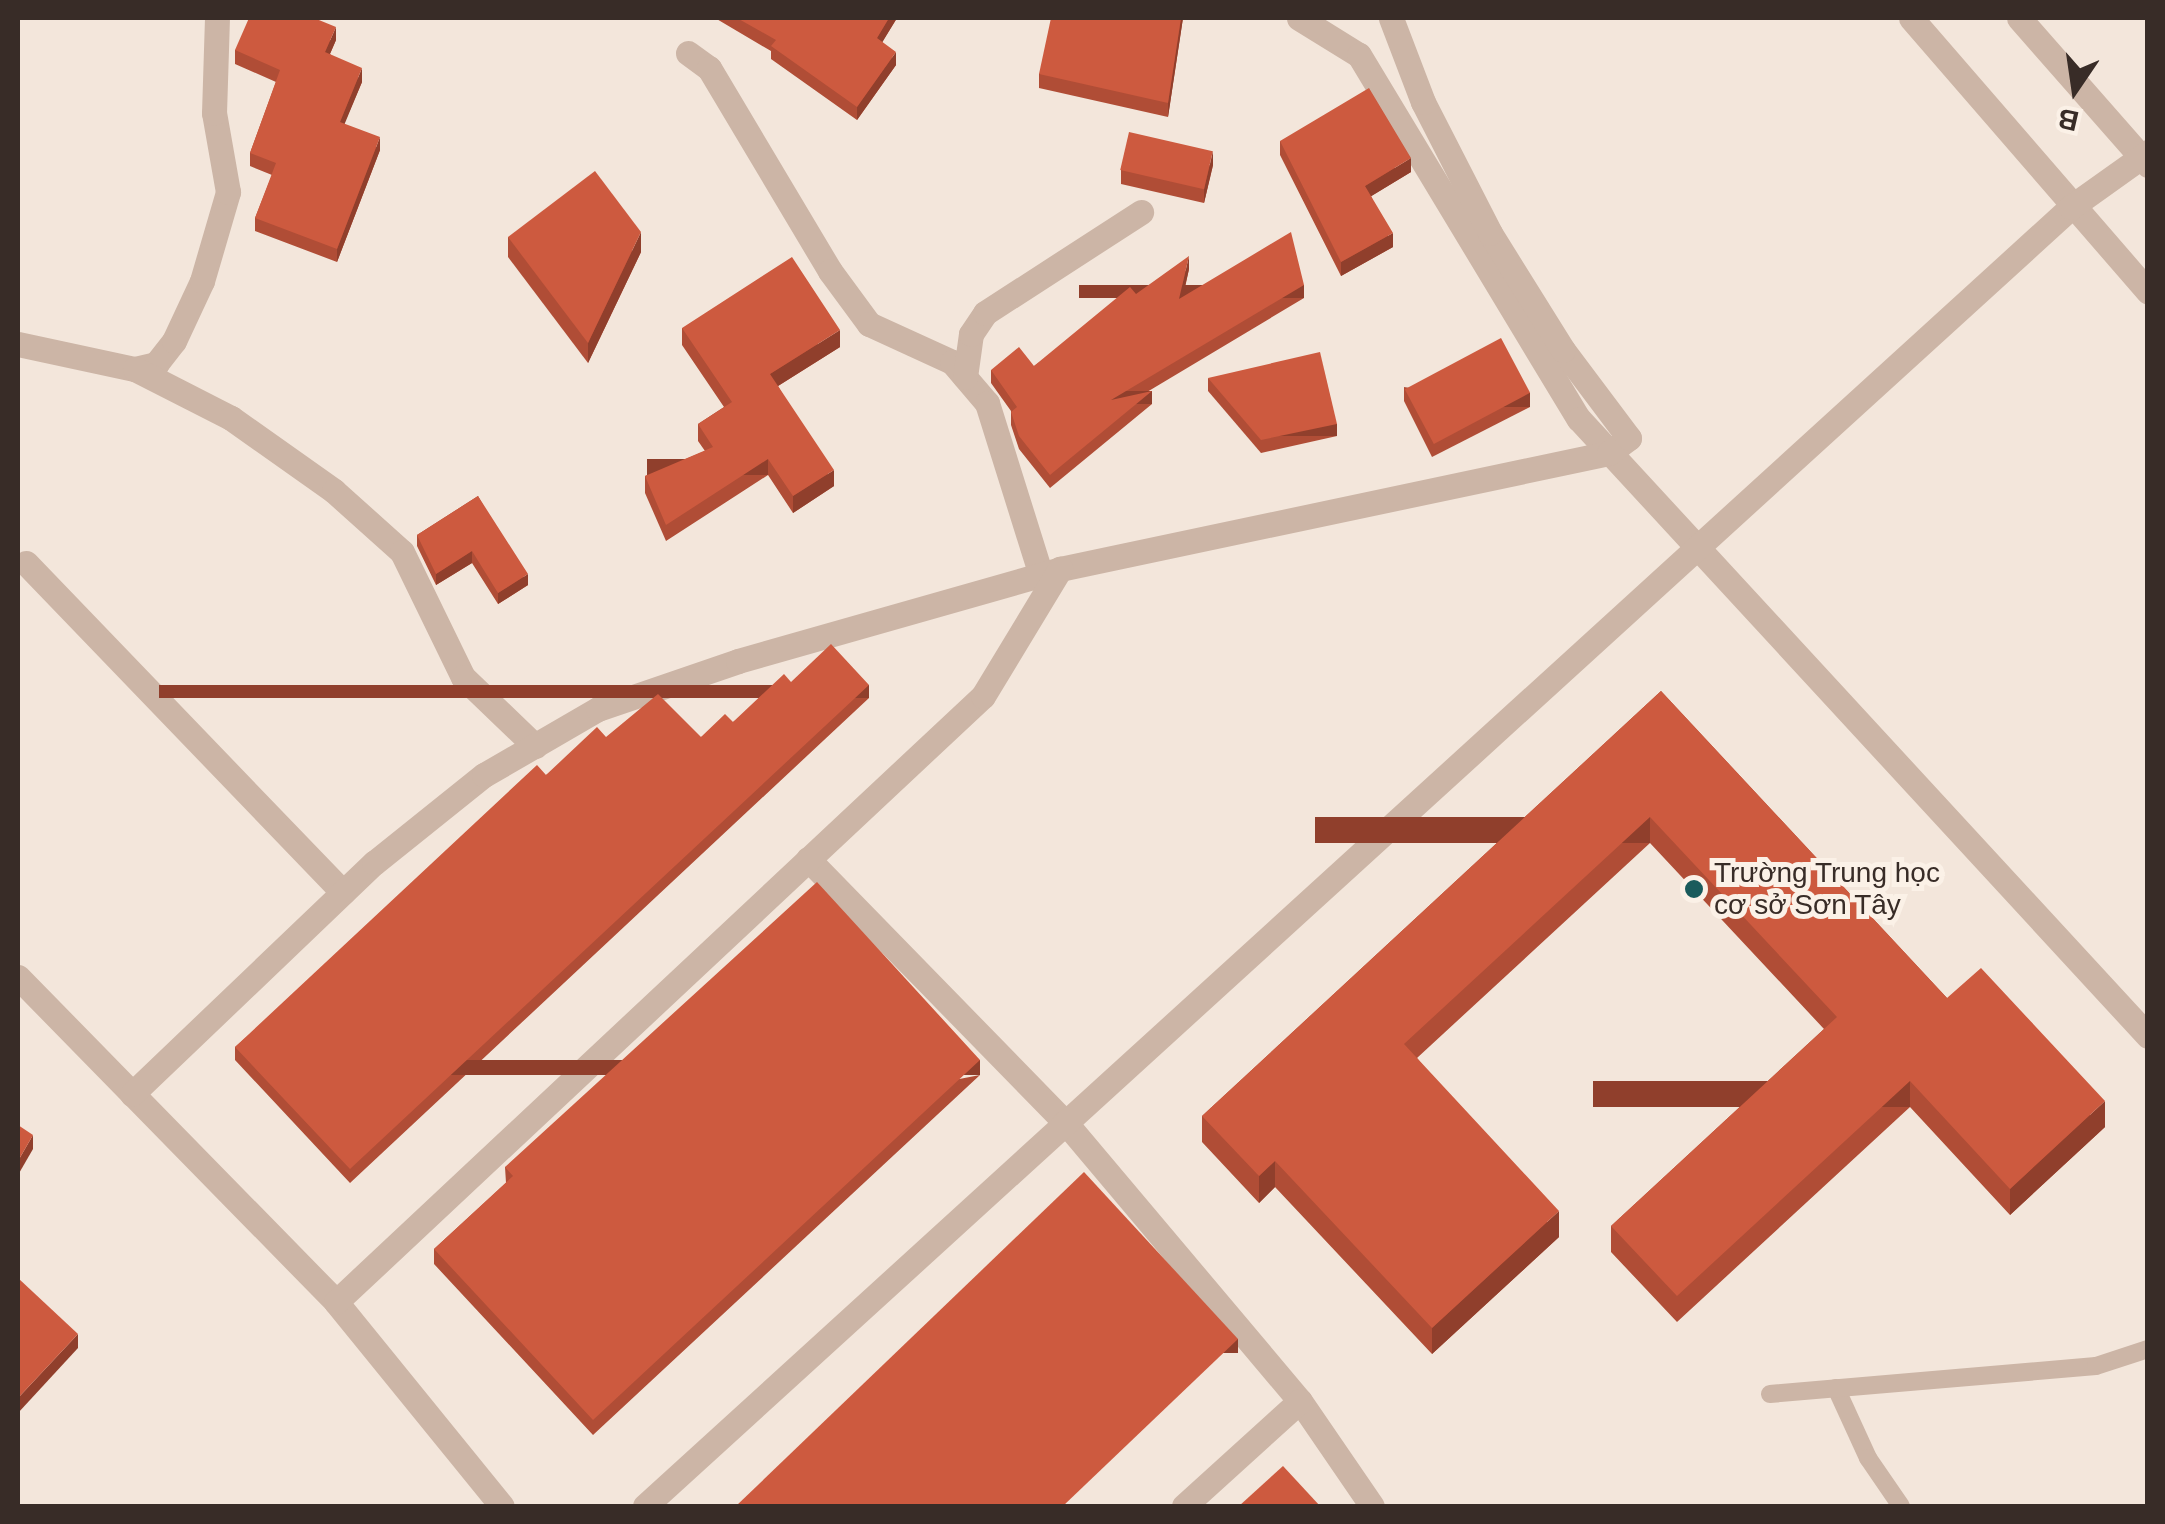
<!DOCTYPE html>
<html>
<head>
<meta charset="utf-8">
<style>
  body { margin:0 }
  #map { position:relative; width:2165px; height:1524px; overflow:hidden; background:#f3e6db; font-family:Arial,sans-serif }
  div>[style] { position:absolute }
  .service>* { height:18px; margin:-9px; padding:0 9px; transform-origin:9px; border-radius:9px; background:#ccb5a6 }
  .minor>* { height:25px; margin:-12.5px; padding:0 12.5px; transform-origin:12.5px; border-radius:12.5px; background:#ccb5a6 }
  .wall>* { inset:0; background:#b04d36 }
  .shaded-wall>* { inset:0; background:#903f2c; transform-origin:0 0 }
  .building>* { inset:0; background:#cd5a3f; transform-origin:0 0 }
  .dots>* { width:28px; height:28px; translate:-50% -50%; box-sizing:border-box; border:5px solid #fbf1e7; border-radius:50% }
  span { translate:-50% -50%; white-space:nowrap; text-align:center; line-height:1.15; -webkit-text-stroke:10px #fbf1e7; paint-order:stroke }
  .poi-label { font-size:28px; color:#382c27 }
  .left { translate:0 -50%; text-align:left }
  .frame { position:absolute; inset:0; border:20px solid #382c27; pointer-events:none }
  .north { position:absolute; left:2025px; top:40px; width:100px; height:100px; -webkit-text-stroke:8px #fbf1e7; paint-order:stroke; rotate:193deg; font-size:28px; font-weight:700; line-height:40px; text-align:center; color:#382c27 }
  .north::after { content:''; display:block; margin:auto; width:35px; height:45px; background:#382c27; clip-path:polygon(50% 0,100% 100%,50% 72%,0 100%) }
</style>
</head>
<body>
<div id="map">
  <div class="service">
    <i style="left:1836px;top:1388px;width:77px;rotate:65.4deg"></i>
    <i style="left:1868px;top:1458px;width:58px;rotate:55.5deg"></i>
    <i style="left:1770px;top:1394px;width:327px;rotate:-4.9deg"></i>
    <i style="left:2096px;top:1366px;width:55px;rotate:-18.1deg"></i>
  </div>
  <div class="minor">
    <i style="left:1299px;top:18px;width:70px;rotate:31.7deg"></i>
    <i style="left:1359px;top:55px;width:425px;rotate:58.9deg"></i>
    <i style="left:1579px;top:419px;width:839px;rotate:47.32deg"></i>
    <i style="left:1911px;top:18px;width:362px;rotate:49.1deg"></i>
    <i style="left:2019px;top:18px;width:196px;rotate:48.7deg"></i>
    <i style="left:688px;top:53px;width:26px;rotate:36deg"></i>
    <i style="left:709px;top:68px;width:236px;rotate:59.2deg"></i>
    <i style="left:830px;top:271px;width:66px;rotate:53.7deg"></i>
    <i style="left:869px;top:324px;width:91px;rotate:24.6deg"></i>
    <i style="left:952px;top:362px;width:54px;rotate:49.5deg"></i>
    <i style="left:987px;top:403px;width:180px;rotate:72.6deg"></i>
    <i style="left:18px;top:344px;width:120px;rotate:12.1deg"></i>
    <i style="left:135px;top:369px;width:22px;rotate:-13deg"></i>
    <i style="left:156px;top:364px;width:29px;rotate:-52deg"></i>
    <i style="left:174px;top:341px;width:66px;rotate:-65deg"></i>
    <i style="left:202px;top:281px;width:93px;rotate:-73.7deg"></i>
    <i style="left:228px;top:192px;width:80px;rotate:-100deg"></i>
    <i style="left:214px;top:113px;width:95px;rotate:-88.2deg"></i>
    <i style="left:135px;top:369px;width:108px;rotate:27deg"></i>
    <i style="left:231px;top:418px;width:126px;rotate:35.3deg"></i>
    <i style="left:334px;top:491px;width:91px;rotate:41.9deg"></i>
    <i style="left:402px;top:552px;width:139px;rotate:64deg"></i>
    <i style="left:463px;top:677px;width:100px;rotate:43.8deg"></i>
    <i style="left:965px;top:377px;width:43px;rotate:-82.1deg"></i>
    <i style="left:971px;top:334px;width:25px;rotate:-56deg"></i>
    <i style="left:985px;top:313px;width:186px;rotate:-32.9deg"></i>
    <i style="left:26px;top:563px;width:457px;rotate:46.1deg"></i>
    <i style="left:808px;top:859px;width:368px;rotate:45.7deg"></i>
    <i style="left:1065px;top:1122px;width:365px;rotate:49.9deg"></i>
    <i style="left:1300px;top:1401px;width:127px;rotate:55.6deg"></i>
    <i style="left:18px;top:977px;width:455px;rotate:45.6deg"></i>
    <i style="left:336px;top:1302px;width:263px;rotate:50.9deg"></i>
    <i style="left:132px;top:1094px;width:335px;rotate:-43.7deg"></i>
    <i style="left:374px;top:863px;width:141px;rotate:-38.7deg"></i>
    <i style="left:484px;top:775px;width:132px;rotate:-30.1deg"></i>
    <i style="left:598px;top:709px;width:148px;rotate:-18.9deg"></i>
    <i style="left:738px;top:661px;width:335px;rotate:-15.9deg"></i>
    <i style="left:1060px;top:569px;width:561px;rotate:-11.93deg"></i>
    <i style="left:1609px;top:453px;width:25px;rotate:-37deg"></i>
    <i style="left:1629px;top:438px;width:110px;rotate:-126.9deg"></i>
    <i style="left:1563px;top:350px;width:138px;rotate:-122deg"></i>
    <i style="left:1490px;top:233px;width:147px;rotate:-117.1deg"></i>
    <i style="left:1423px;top:102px;width:90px;rotate:-110.9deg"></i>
    <i style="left:336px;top:1302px;width:886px;rotate:-43.13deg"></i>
    <i style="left:983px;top:696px;width:149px;rotate:-58.8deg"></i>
    <i style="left:645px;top:1506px;width:1929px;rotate:-42.33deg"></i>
    <i style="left:2071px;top:207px;width:95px;rotate:-35.5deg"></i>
    <i style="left:1184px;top:1506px;width:156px;rotate:-42.2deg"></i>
  </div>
  <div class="wall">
    <i style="clip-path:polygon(715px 18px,897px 18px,882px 42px,896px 65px,857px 120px,771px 59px,771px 51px)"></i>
    <i style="clip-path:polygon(1183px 18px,1168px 117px,1039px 88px,1039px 74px)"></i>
    <i style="clip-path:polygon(336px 40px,330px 54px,362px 82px,344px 124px,380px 150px,337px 262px,255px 231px,255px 218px,272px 175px,250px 166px,250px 153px,276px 82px,235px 64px,235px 50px)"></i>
    <i style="clip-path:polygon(1280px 141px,1411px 172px,1371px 196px,1393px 247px,1341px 276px,1280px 155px)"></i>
    <i style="clip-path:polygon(1213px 165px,1204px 203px,1121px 184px,1121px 170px)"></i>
    <i style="clip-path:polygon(508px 237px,641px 252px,588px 363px,508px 257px)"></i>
    <i style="clip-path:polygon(1189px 269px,1183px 297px,1304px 298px,1147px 392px,1152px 404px,1050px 488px,1019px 449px,1011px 425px,1011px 411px,991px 383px,991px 370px,1034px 366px,1136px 294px)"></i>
    <i style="clip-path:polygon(682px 328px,840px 347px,778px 386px,834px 486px,793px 513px,768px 475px,666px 541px,645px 493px,645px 476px,705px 451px,698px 441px,698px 424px,724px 407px,682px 345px)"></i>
    <i style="clip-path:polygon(1208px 378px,1337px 436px,1261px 453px,1208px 391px)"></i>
    <i style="clip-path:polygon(1404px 387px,1530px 407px,1432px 457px,1404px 401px)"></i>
    <i style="clip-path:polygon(478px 496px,528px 585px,498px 604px,472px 563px,436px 585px,417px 546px,417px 535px)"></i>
    <i style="clip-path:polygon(791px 682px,869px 698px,350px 1183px,235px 1060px,235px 1047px,546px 775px,606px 737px,701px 737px,733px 722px)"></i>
    <i style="clip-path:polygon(1661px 691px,1947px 998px,2105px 1127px,2010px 1215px,1910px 1107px,1677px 1322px,1611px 1252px,1611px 1226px,1824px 1029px,1650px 843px,1417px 1058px,1559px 1237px,1432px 1354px,1275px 1187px,1259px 1203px,1202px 1142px,1202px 1116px)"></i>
    <i style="clip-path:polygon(980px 1075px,593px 1435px,434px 1264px,434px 1249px,506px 1183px,505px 1167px)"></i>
  </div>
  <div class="shaded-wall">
    <i style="clip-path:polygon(889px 18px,897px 18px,877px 51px,877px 38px)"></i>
    <i style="clip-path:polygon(1181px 18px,1183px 18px,1168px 117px,1168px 103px)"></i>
    <i style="clip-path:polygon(336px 27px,336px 40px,325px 65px,325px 52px)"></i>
    <i style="clip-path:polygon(896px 52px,896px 65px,857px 120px,857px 107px)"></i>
    <i style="clip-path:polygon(362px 68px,362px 82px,340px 135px,340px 122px)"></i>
    <i style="clip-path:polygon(380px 137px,380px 150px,337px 262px,337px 249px)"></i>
    <i style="clip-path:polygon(1213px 151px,1213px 165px,1204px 203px,1204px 189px)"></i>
    <i style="clip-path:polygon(1411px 158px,1411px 172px,1365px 200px,1365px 186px)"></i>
    <i style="clip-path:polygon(641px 232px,641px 252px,588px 363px,588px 343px)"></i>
    <i style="clip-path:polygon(1393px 233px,1393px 247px,1341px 276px,1341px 262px)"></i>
    <i style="clip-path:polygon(1189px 256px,1189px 269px,1179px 312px,1179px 299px)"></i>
    <i style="left:1304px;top:285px;width:13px;height:225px;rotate:90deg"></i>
    <i style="clip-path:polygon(840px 330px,840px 347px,770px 391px,770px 374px)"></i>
    <i style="left:1152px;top:391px;width:13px;height:132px;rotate:90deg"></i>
    <i style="left:1530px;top:393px;width:14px;height:110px;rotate:90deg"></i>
    <i style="left:1337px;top:424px;width:12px;height:78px;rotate:90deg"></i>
    <i style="left:768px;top:459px;width:16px;height:121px;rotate:90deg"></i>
    <i style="clip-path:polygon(834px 470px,834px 486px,793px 513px,793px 496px)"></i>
    <i style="clip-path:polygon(472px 551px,472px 563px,436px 585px,436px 574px)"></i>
    <i style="clip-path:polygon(528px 574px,528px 585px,498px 604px,498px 593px)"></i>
    <i style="left:869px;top:685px;width:13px;height:710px;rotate:90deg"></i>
    <i style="left:1650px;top:817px;width:26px;height:335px;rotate:90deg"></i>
    <i style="left:980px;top:1060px;width:15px;height:529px;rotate:90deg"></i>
    <i style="left:1910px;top:1081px;width:26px;height:317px;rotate:90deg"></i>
    <i style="clip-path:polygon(2105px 1101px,2105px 1127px,2010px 1215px,2010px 1189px)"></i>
    <i style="clip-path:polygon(33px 1135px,33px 1149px,18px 1175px,18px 1161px)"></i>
    <i style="clip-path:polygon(1275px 1161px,1275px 1187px,1259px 1203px,1259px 1176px)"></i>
    <i style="clip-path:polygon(1559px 1211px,1559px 1237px,1432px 1354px,1432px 1328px)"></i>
    <i style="clip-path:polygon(78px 1334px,78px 1348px,18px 1413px,18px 1398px)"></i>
    <i style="left:1238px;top:1339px;width:14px;height:242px;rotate:90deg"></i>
  </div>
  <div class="building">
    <i style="clip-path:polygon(249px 18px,314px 18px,336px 27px,325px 52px,362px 68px,340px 122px,380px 137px,337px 249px,255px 218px,276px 163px,250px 153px,280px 70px,235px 50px)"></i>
    <i style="clip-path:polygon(737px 18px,889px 18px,877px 38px,896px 52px,857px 107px,771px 46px,776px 40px)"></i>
    <i style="clip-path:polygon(1051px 18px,1181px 18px,1168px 103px,1039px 74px)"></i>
    <i style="clip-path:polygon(1369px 88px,1411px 158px,1365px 186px,1393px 233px,1341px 262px,1280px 141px)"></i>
    <i style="left:1129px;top:132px;width:86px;height:39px;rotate:13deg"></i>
    <i style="clip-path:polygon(595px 171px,641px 232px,588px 343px,508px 237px)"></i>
    <i style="clip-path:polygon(1291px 232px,1304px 285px,1111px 400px,1152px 391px,1050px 475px,1019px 436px,1011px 412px,1017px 407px,991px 370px,1019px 347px,1034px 366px,1130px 287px,1136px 294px,1189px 256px,1179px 299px)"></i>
    <i style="clip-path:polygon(792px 257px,840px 330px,770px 374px,834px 470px,793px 496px,768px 459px,666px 525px,645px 476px,713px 447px,698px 424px,732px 402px,682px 328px)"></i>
    <i style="left:1501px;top:338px;width:62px;height:109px;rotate:62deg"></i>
    <i style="clip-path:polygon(1320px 352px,1337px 424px,1261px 440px,1208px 378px)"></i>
    <i style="clip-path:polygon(478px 496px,528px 574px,498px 593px,472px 551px,436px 574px,417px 535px)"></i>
    <i style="clip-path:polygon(831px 644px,869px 685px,350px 1169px,235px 1047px,537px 765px,546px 775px,597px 727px,606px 737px,658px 694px,701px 737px,725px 714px,733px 722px,784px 674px,791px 682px)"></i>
    <i style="clip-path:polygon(1661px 691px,1947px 998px,1981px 968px,2105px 1101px,2010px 1189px,1910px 1081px,1677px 1296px,1611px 1226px,1837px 1017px,1650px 817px,1404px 1044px,1559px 1211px,1432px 1328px,1275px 1161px,1259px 1176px,1202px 1116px)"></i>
    <i style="clip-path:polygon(817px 882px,980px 1060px,593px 1420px,434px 1249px,513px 1176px,505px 1167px)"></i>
    <i style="clip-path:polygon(18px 1125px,33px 1135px,18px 1161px)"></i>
    <i style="clip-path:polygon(1084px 1172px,1238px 1339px,1063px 1506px,736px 1506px)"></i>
    <i style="clip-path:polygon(18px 1278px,78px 1334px,18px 1398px)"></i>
    <i style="clip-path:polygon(1283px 1466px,1320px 1506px,1239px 1506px)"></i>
  </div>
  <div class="dots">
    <i style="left:1694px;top:889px;background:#1a5b5c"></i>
  </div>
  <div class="poi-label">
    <span class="left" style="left:1714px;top:889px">Trường Trung học<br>cơ sở Sơn Tây</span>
  </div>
  <div class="frame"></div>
  <div class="north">B</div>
</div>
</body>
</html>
